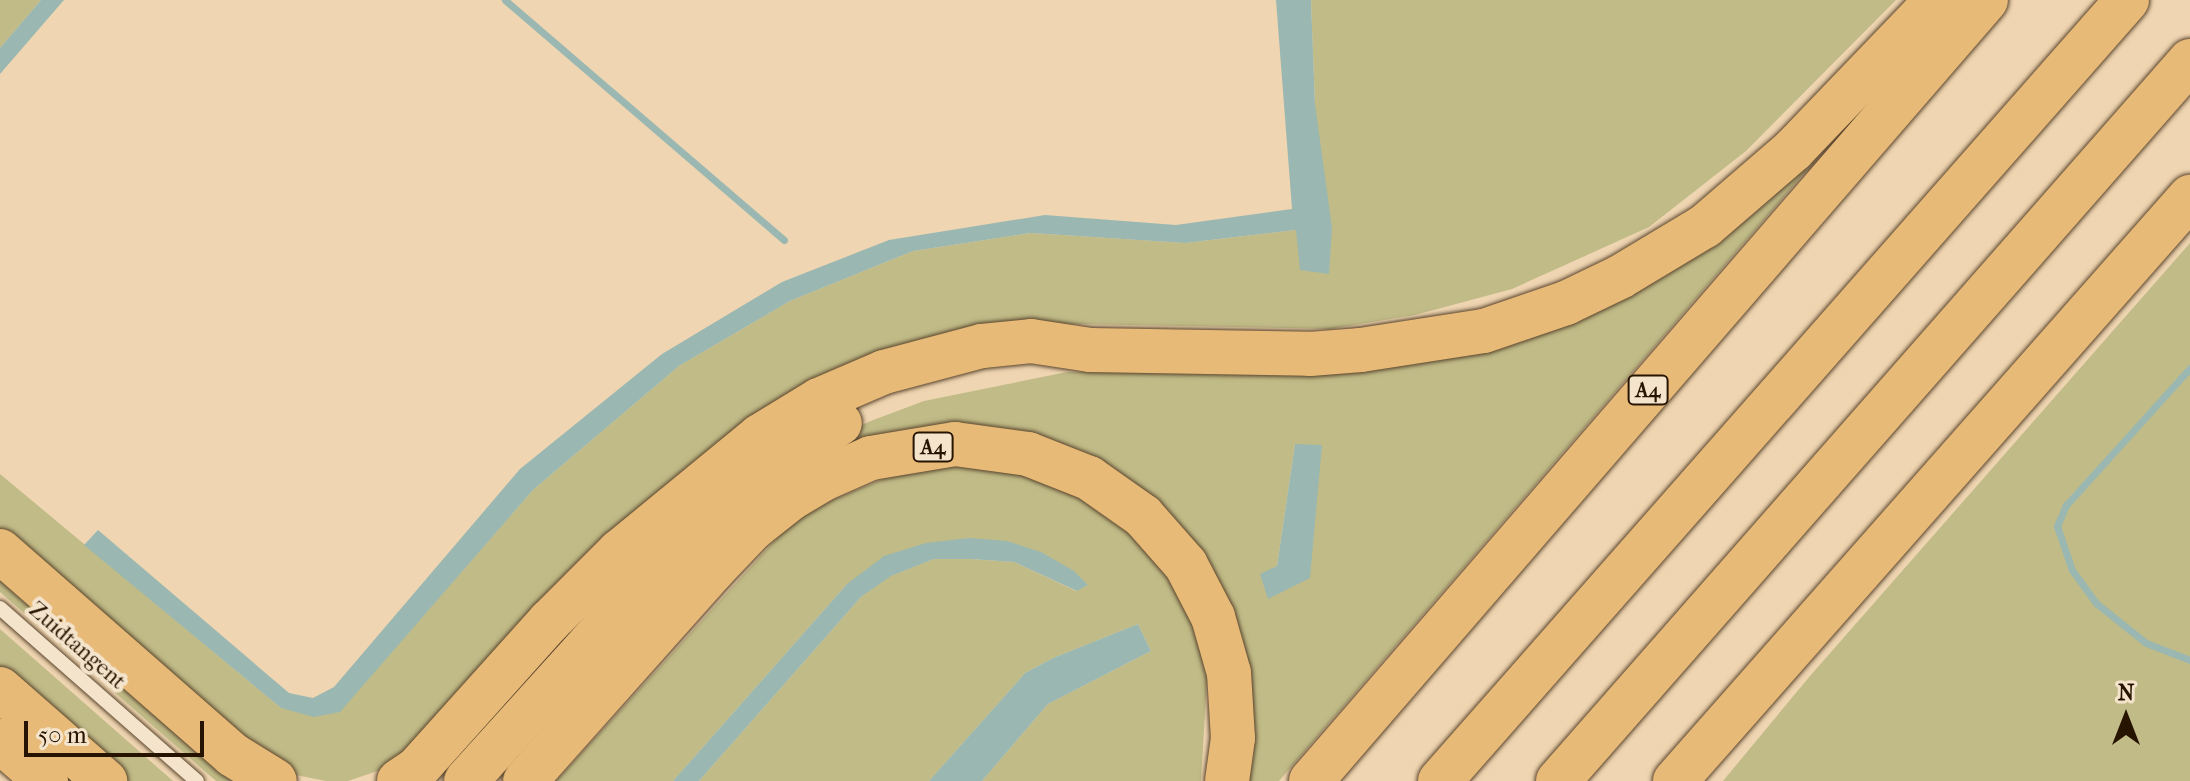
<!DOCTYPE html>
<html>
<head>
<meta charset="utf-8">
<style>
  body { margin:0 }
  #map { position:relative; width:2190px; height:781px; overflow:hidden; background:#efd5b1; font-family:"IM FELL French Canon",serif }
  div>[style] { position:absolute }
  .green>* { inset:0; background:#c0bb87 }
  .water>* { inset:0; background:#9ab8b1 }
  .stream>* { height:7px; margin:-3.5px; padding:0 3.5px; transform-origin:3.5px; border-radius:3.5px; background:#9ab8b1 }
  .roads { filter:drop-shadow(0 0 2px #59442c) drop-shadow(0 0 2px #59442c) }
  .lane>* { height:14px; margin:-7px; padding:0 7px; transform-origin:7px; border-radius:7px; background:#f5e4cc }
  .highway>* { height:44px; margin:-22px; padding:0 22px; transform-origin:22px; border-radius:22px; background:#e8ba78 }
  span { translate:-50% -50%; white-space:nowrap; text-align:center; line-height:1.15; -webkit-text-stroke:8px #f5e4cc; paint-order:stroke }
  .shield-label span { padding:2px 6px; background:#f5e4cc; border:2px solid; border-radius:6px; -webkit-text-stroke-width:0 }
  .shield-label { font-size:20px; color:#271400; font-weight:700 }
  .street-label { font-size:22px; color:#271400 }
  .north { position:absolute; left:2086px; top:677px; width:80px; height:80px; -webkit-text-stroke:6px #f5e4cc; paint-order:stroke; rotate:0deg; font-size:22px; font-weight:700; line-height:32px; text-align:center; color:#271400 }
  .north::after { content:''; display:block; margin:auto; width:28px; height:36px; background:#271400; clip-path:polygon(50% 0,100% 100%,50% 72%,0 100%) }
  .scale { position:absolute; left:24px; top:721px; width:180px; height:36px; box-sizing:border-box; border:4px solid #271400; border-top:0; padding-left:10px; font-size:24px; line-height:28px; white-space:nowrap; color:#271400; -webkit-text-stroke:6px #f5e4cc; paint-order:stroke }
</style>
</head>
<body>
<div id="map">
  <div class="green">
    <i style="clip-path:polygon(0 0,41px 0,0 48px)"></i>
    <i style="clip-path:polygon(1311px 0,1896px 0,1746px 151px,1649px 227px,1512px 289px,1415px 315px,1330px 329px,1076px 324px,945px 341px,851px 372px,392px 766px,348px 781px,326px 781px,286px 773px,0 534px,0 474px,281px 708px,339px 712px,533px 490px,679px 366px,790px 301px,913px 251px,1031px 233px,1185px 243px,1296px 230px,1315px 104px)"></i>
    <i style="clip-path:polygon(evenodd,1796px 162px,1807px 170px,1279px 781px,1237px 781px,1242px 675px,1103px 476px,884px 446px,816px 450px,868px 422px,924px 401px,1067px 372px,1323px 372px,1403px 365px,1796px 162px,1295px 444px,1310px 578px,1260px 575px,1277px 566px,1295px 444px)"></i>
    <i style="clip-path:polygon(2190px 243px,2190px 781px,1723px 781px,1810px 676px)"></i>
    <i style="clip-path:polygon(962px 466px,1008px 470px,1065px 489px,1112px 515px,1158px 562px,1193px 620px,1207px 678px,1201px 781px,982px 781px,1048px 704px,1151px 651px,1138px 624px,1053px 658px,1025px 673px,929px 781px,699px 781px,861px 597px,890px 576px,934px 559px,970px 559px,1014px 562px,1076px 591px,1088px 585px,969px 538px,847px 584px,673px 781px,556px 781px,776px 539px,808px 510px,907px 469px)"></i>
    <i style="clip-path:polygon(0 562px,256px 781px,216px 781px,0 592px)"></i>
    <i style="clip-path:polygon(0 629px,173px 781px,125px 781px,0 671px)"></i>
  </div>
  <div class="water">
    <i style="clip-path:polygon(41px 0,64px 0,0 74px,0 48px)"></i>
    <i style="clip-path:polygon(1276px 0,1311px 0,1315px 104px,1332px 228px,1329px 274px,1300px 270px,1296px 230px,1185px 243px,1031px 233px,913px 251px,790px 301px,679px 366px,533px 490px,340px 712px,314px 717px,281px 708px,84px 545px,98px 530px,289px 693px,313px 698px,334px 687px,520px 469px,662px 354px,782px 282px,889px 240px,1045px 215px,1176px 225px,1292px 209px)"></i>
    <i style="clip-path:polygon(1295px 444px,1322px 445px,1310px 578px,1268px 599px,1260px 574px,1277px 566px)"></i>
    <i style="clip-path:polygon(969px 538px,1007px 541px,1041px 552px,1074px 571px,1088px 585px,1077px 591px,1014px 562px,970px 559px,934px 559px,891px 576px,861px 597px,699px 781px,673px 781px,847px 584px,884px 556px,926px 543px)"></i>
    <i style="clip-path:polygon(1138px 624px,1151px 651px,1048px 704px,982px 781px,929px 781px,1025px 673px,1053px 658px)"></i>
  </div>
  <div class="stream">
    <i style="left:505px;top:0;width:368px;rotate:40.7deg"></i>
    <i style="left:2190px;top:368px;width:185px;rotate:132.1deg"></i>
    <i style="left:2066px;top:505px;width:23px;rotate:113deg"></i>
    <i style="left:2057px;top:526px;width:46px;rotate:71.2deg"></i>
    <i style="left:2072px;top:570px;width:41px;rotate:54deg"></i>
    <i style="left:2096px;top:603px;width:64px;rotate:38.7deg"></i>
    <i style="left:2146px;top:643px;width:47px;rotate:21.1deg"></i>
  </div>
  <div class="roads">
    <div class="lane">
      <i style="left:0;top:608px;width:262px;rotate:41.3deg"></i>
    </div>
    <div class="highway">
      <i style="left:0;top:551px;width:310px;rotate:41.2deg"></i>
      <i style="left:233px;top:755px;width:49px;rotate:31.8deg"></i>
      <i style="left:0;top:689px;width:140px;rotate:41.2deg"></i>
      <i style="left:0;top:741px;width:61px;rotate:41deg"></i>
      <i style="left:399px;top:781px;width:22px;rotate:-34deg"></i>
      <i style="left:417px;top:769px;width:199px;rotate:-48.1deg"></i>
      <i style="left:550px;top:621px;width:98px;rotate:-45deg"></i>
      <i style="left:619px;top:552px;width:183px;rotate:-39.4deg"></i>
      <i style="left:760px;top:436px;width:69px;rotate:-31.4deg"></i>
      <i style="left:819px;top:400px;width:71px;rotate:-23.3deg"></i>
      <i style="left:884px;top:372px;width:101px;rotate:-14.9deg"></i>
      <i style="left:982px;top:346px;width:49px;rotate:-5.8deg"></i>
      <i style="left:1031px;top:341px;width:60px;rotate:8.7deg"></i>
      <i style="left:1090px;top:350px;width:220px;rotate:1deg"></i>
      <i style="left:1310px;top:354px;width:51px;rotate:-4.5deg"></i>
      <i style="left:1361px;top:350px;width:124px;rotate:-8.8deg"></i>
      <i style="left:1484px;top:331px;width:87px;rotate:-18.9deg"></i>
      <i style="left:1566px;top:303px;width:60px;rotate:-25.7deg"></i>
      <i style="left:1620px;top:277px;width:99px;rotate:-31deg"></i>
      <i style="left:1705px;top:226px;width:116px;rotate:-40.8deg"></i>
      <i style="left:1793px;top:150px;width:208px;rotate:-46.2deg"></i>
      <i style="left:466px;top:781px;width:297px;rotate:-47.9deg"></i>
      <i style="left:665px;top:561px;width:71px;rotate:-44.4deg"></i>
      <i style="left:716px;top:511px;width:66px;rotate:-39.5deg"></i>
      <i style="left:767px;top:469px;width:86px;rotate:-32.2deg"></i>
      <i style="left:525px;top:781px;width:281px;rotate:-48.3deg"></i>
      <i style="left:712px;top:571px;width:58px;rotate:-46.4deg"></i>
      <i style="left:752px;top:529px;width:48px;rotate:-38.3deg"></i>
      <i style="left:790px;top:499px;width:39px;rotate:-31deg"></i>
      <i style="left:823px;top:479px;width:52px;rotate:-23.6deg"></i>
      <i style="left:871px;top:458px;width:85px;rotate:-9.5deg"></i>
      <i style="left:955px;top:444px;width:74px;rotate:7.8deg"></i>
      <i style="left:1028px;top:454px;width:66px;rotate:21.5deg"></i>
      <i style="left:1089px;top:478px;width:66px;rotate:35.1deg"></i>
      <i style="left:1143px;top:516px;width:65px;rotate:48.7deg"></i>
      <i style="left:1186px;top:565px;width:59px;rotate:62.6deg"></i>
      <i style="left:1213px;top:617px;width:58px;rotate:74.1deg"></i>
      <i style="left:1229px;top:673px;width:65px;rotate:86.5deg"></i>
      <i style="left:1233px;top:738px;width:43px;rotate:97.9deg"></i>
      <i style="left:1311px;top:781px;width:1032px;rotate:-49.16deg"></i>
      <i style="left:1440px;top:781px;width:1040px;rotate:-48.66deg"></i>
      <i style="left:1558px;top:781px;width:958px;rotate:-48.72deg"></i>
      <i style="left:1675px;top:781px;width:779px;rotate:-48.59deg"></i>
    </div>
  </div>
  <div class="shield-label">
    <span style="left:1648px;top:390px">A4</span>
    <span style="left:933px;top:447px">A4</span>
  </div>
  <div class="street-label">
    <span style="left:77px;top:646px;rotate:41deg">Zuidtangent</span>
  </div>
  <div class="north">N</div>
  <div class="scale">50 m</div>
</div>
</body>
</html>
